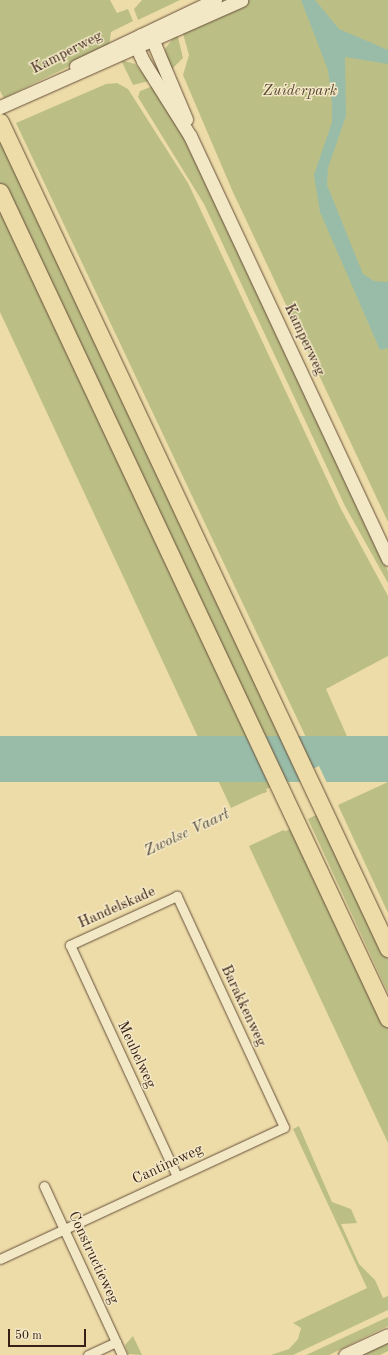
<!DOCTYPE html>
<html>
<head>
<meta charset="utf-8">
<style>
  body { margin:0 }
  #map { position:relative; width:388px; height:1355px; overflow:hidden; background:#eddca8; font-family:"Old Standard TT",serif }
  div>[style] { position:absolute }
  .green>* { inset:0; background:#bcbf85; transform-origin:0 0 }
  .water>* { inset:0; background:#99bca8; transform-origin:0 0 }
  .pier>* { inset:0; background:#eddca8; transform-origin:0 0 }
  .roads { filter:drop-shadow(0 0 1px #664f3a) drop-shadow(0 0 1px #664f3a) }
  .street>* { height:9px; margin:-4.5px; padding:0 4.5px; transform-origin:4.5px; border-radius:4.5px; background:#f3e8c6 }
  .secondary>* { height:13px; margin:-6.5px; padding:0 6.5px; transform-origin:6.5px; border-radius:6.5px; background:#f3e8c6 }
  .highway>* { height:17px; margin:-8.5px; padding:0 8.5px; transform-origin:8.5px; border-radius:8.5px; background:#eddca8 }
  span { translate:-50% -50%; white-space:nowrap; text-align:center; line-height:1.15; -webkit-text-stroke:3px #f3e8c6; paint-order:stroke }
  .street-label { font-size:15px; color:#392016 }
  .park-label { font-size:15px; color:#5a4832; font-style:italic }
  .water-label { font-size:16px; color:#564f42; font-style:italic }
  .scale { position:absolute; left:8px; top:1329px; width:78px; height:18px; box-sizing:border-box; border:2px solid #392016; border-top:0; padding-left:5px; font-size:12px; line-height:14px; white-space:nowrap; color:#392016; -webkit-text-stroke:3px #f3e8c6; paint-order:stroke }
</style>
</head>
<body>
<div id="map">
  <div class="green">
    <i style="clip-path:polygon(0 0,110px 0,117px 13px,128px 9px,133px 21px,111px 32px,109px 47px,4px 98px,0 91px)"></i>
    <i style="clip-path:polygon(142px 0,180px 0,138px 20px,134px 9px)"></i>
    <i style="clip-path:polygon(247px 0,388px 0,388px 522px,232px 190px,183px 75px,189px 55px,182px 30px)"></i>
    <i style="clip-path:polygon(177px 33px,183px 58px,170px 71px,165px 49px)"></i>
    <i style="clip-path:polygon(121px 60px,135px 64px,149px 81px,133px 85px)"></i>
    <i style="clip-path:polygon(106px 84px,117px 83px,128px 89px,188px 183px,341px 509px,388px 596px,388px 656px,326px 689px,354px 752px,320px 767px,16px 123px)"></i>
    <i style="clip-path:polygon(153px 86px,184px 138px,299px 379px,388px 571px,388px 583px,345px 506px,204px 204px,138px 97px,140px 91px)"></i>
    <i style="left:0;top:134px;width:709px;height:40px;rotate:65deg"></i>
    <i style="clip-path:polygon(0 209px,276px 787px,231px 808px,0 312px)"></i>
    <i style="clip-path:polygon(388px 782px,388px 913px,338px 805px)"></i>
    <i style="clip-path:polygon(322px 812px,388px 959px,388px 993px,308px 819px)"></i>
    <i style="clip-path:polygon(294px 825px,388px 1028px,388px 1143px,249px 846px)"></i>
    <i style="clip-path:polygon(299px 1126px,332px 1202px,351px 1209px,357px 1223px,341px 1224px,359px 1264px,375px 1280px,383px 1298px,388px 1296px,388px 1310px,293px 1355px,271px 1355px,289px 1349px,298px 1339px,301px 1328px,293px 1323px,367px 1288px,293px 1129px)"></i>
    <i style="clip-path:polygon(388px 1317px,388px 1326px,329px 1355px,306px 1355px)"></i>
    <i style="clip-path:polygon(133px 1336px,142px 1355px,128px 1354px,125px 1345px)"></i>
    <i style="clip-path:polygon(388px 1341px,388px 1351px,380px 1355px,358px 1355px)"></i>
  </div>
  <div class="water">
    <i style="clip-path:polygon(301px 0,315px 0,339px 29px,388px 50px,388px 64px,345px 57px,346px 116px,328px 168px,327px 185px,363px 274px,374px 281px,388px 282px,388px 348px,380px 350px,320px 212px,314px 175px,332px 122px,332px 103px,328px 70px)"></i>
    <i style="left:388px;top:736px;width:46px;height:427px;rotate:90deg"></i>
  </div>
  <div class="pier">
    <i style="left:319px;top:766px;width:45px;height:23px;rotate:65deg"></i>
    <i style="left:287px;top:780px;width:46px;height:23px;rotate:66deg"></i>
  </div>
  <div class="roads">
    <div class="street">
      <i style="left:44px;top:1186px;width:172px;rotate:65.2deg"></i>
      <i style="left:116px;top:1342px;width:31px;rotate:155deg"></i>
      <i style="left:0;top:1259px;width:313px;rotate:-24.9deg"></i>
      <i style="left:284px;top:1127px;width:255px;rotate:-114.9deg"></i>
      <i style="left:177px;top:896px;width:118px;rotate:155.4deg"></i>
      <i style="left:70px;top:945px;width:255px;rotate:65.2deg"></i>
      <i style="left:116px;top:1342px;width:14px;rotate:65deg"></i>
    </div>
    <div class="secondary">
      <i style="left:141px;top:35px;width:14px;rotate:107deg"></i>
      <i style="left:137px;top:48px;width:14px;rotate:65deg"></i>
      <i style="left:143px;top:61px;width:89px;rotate:57.9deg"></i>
      <i style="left:190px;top:136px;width:467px;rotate:64.9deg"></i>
      <i style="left:146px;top:37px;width:8px;rotate:30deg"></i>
      <i style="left:153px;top:41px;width:85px;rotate:67.1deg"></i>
      <i style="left:76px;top:66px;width:154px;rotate:-25.4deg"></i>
      <i style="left:0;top:107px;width:264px;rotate:-23.9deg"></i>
      <i style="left:345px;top:1355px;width:47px;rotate:-24.9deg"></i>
    </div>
    <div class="highway">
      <i style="left:0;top:122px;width:913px;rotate:64.84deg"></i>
      <i style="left:0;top:192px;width:913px;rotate:64.84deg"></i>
    </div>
  </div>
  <div class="street-label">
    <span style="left:67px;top:53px;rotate:-27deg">Kamperweg</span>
    <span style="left:304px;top:340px;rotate:65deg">Kamperweg</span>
    <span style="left:117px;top:908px;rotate:-24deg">Handelskade</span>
    <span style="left:243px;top:1006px;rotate:65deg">Barakkenweg</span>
    <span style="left:136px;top:1055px;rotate:65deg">Meubelweg</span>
    <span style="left:168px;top:1165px;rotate:-25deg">Cantineweg</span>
    <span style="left:93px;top:1258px;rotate:65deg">Constructieweg</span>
  </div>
  <div class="park-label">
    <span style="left:300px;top:92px">Zuiderpark</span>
  </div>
  <div class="water-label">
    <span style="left:187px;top:833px;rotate:-25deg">Zwolse Vaart</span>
  </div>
  <div class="scale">50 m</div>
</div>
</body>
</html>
